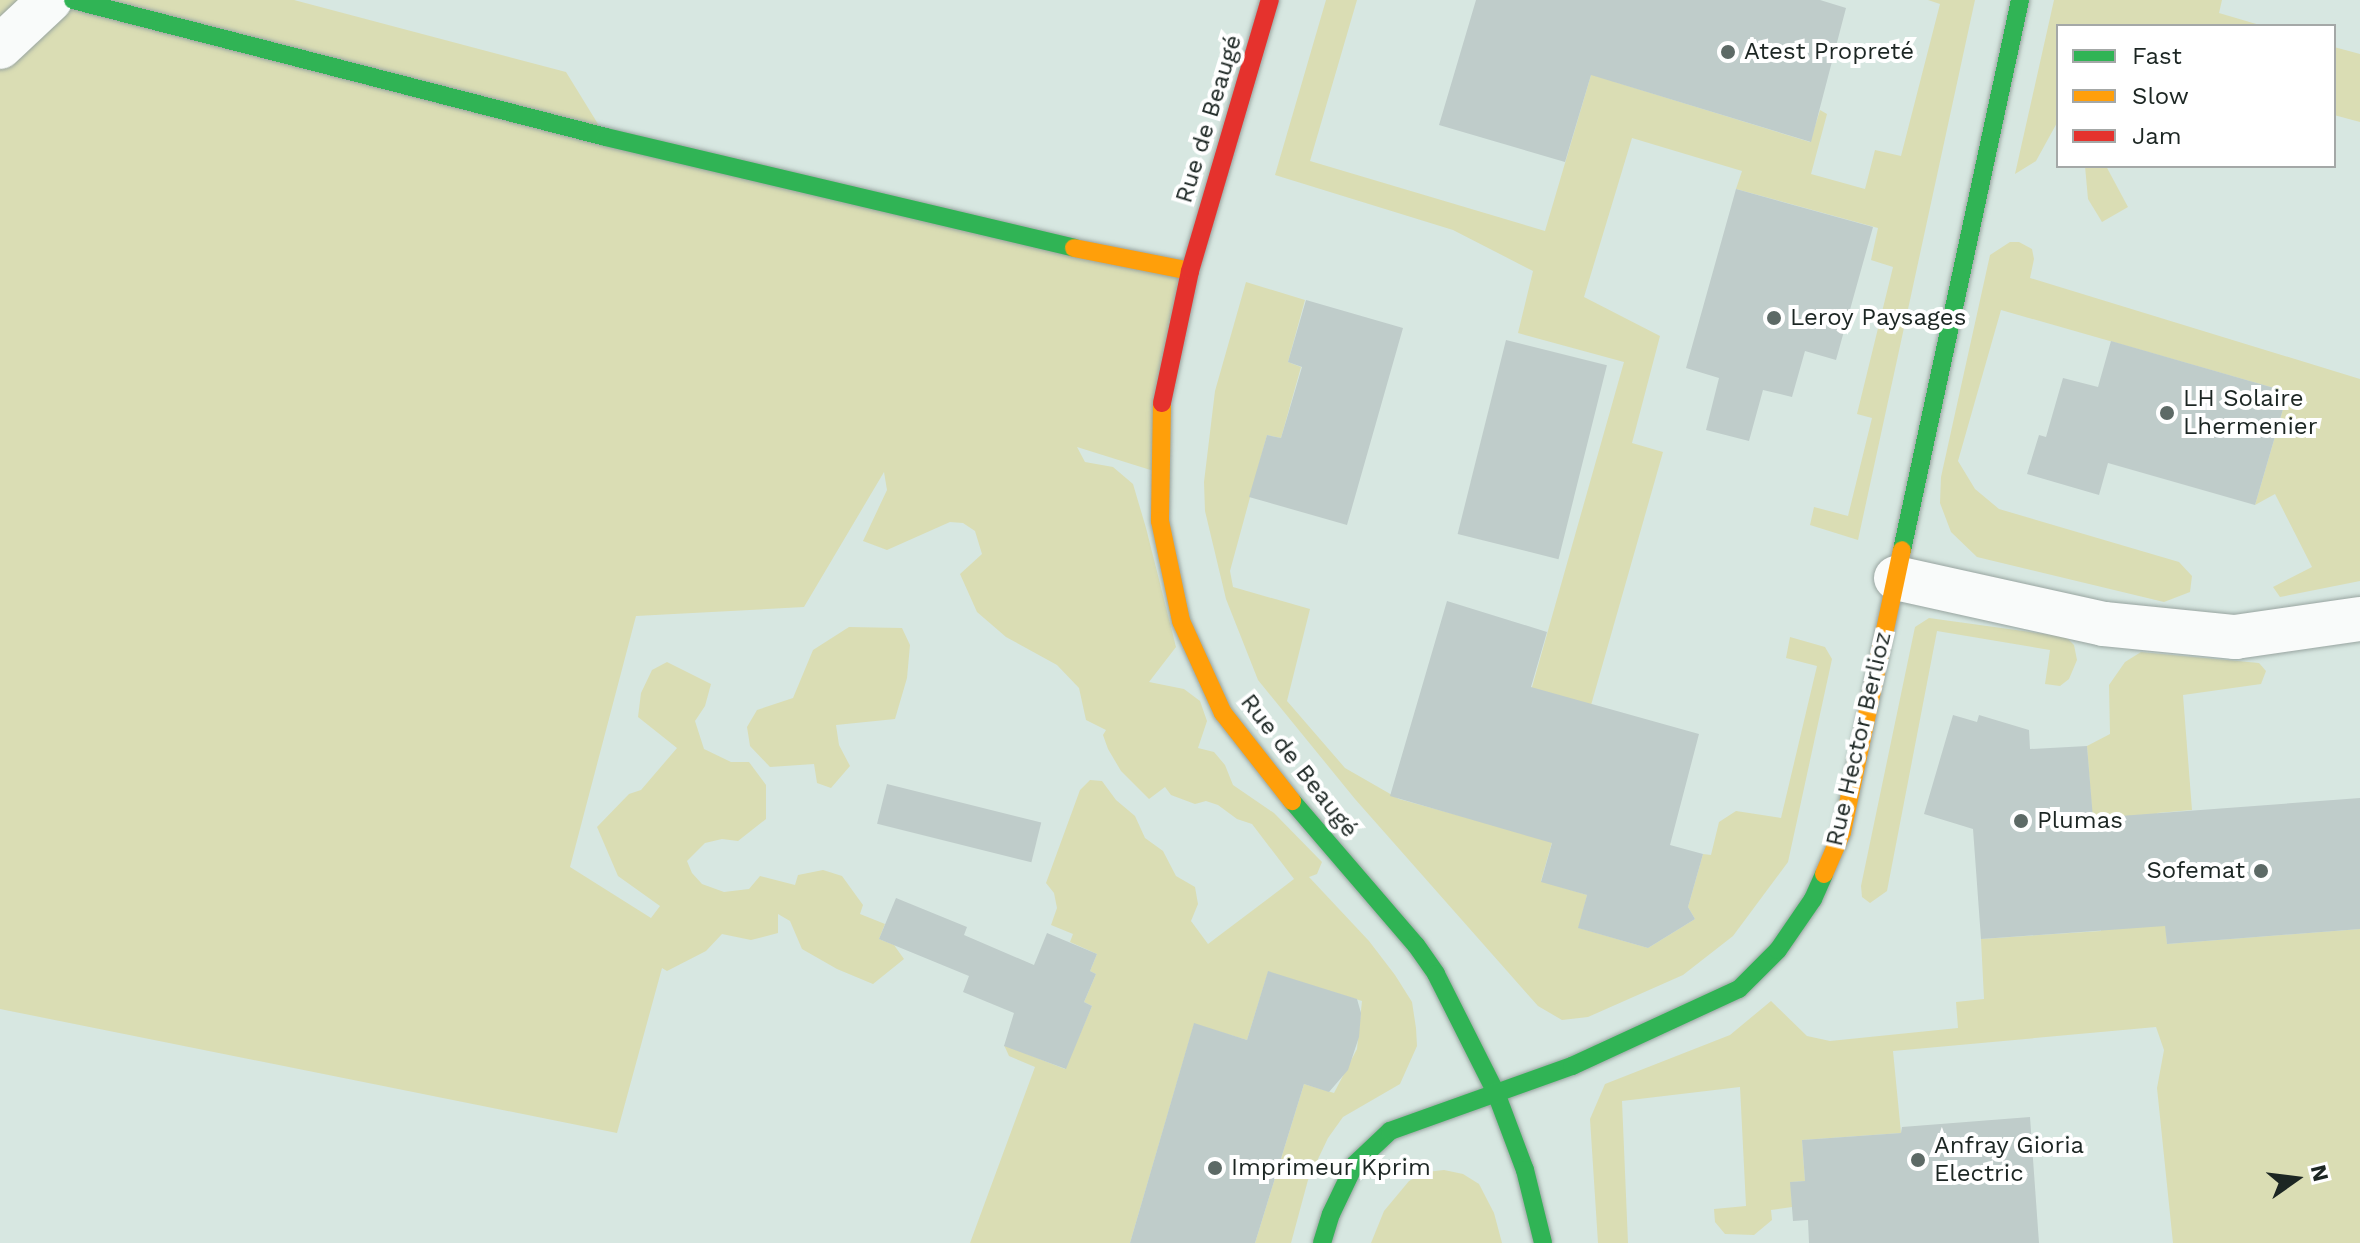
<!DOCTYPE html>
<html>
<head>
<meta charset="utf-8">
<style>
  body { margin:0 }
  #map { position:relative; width:2360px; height:1243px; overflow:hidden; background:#d7e7e1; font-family:"Work Sans",sans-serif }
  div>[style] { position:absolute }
  .green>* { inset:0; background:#daddb4 }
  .building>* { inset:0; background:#bfccca; transform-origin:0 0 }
  .roads { filter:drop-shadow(0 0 2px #98a4a0) drop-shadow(0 0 2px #98a4a0) }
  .street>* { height:44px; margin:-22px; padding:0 22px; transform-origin:22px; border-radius:22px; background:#f9fbfa }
  .fast>* { height:18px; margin:-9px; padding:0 9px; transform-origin:9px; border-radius:9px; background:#30b455 }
  .slow>* { height:18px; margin:-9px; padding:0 9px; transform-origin:9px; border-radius:9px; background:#ff9f0a }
  .jam>* { height:18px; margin:-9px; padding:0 9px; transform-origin:9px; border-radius:9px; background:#e5322d }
  .dots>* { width:22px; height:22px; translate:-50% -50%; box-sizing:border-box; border:4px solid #fff; border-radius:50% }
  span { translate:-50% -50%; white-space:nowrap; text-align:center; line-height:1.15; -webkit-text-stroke:8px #fff; paint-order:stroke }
  .poi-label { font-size:24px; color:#1c2623 }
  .left { translate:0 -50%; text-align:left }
  .right { translate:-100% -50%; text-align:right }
  .street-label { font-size:24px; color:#1c2623 }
  .legend { position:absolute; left:2056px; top:24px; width:280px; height:144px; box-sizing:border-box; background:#fff; border:2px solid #a4a8a7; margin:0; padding:10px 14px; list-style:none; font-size:24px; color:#1c2623 }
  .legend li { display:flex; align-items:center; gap:16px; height:40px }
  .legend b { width:40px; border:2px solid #a4a8a7 }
  .north { position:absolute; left:2256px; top:1139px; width:80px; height:80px; -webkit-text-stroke:6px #fff; paint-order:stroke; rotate:76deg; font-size:22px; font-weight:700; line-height:32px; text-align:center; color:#1c2623 }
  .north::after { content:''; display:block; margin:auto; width:28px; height:36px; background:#1c2623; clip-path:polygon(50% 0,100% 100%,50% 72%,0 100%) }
</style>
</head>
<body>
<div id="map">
  <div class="green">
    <i style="clip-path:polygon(0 0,294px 0,566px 72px,606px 137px,1190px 271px,1157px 472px,1077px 447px,1085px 462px,1113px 467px,1133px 484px,1146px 528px,1176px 647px,1149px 682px,1184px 689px,1200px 701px,1207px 721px,1198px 748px,1214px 752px,1225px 765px,1233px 785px,1274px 813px,1322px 862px,1317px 874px,1309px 877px,1369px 941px,1395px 975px,1412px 1002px,1416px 1028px,1417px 1046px,1400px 1084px,1343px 1117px,1328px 1138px,1308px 1180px,1291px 1243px,1255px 1243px,1304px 1084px,1334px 1093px,1357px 1049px,1362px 1001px,1268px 972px,1247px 1040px,1194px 1024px,1130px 1243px,970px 1243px,1035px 1067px,1009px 1056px,1004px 1045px,1065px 1069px,1092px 1006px,1084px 1002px,1096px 974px,1090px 971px,1097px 954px,1070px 942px,1073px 934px,1051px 925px,1057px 908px,1054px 893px,1046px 883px,1080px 790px,1090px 780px,1102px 781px,1116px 800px,1135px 816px,1145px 838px,1163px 851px,1176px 876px,1195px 887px,1198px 904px,1191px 921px,1208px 944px,1294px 879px,1252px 824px,1237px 819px,1218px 805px,1206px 801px,1195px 804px,1171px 795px,1165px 787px,1149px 799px,1121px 771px,1108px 749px,1103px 735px,1106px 730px,1086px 720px,1079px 688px,1057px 665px,1006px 637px,977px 612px,960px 574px,982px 554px,975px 531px,963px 523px,950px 522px,887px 550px,863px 541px,887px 490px,884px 472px,804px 607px,636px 616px,570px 867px,651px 918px,660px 906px,618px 876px,597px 827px,629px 794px,641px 790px,677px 748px,638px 717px,641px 693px,652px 670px,667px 662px,711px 684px,705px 706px,695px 721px,704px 749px,731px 762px,749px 762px,766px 785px,766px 819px,738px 841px,722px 839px,705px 843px,687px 861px,692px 873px,702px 884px,724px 892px,749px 889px,760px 876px,795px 885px,798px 875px,823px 870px,842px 876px,863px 905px,860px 914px,885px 924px,879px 939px,894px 945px,904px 959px,873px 984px,837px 969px,802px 949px,790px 921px,778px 914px,778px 933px,751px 940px,722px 934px,706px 951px,667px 971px,662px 968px,617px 1133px,0 1009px)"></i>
    <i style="clip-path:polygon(1326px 0,1357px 0,1310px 161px,1545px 231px,1609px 14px,1615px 82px,1810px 142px,1820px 110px,1827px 114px,1811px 174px,1865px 189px,1875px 150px,1901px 156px,1940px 4px,1928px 0,1975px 0,1858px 540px,1810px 525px,1814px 507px,1848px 516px,1872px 418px,1857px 414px,1893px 267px,1871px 260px,1878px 228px,1736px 189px,1742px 171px,1632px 138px,1584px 297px,1660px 336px,1632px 443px,1663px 452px,1541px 881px,1587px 895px,1579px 928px,1648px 948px,1695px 919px,1688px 907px,1703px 854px,1711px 855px,1719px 822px,1736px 811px,1781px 818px,1817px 666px,1786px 658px,1790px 637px,1825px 647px,1832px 659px,1788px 862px,1733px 936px,1683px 975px,1588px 1017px,1562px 1020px,1538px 1006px,1355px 799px,1258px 680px,1226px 599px,1205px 511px,1204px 482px,1215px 391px,1246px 282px,1305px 300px,1288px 362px,1301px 367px,1281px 438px,1267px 435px,1230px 571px,1233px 587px,1310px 609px,1287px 701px,1345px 768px,1399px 799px,1493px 825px,1624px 362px,1518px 333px,1533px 271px,1453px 230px,1275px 175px)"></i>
    <i style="clip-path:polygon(2054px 0,2222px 0,2219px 13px,2263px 26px,2058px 26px,2058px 121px,2036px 161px,2015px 174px)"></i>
    <i style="clip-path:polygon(2334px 47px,2360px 54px,2360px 122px,2334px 115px)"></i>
    <i style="clip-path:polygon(2085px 166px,2106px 166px,2128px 207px,2102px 222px,2088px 199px)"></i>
    <i style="clip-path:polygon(2010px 242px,2019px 242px,2032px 249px,2034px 259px,2030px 278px,2360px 379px,2360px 581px,2280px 597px,2273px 587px,2312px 567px,2275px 494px,2255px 505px,2288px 392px,2001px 310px,1958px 461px,1975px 489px,1999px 509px,2179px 562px,2192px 576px,2190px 592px,2164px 602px,1977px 557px,1951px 532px,1940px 503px,1941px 477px,1990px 255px)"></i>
    <i style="clip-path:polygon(1929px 618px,2066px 637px,2074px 645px,2077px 660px,2069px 679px,2060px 686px,2045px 684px,2050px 650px,1937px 631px,1887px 891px,1870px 903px,1862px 897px,1861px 886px,1915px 627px)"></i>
    <i style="clip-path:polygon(849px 627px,902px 628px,910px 645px,907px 678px,895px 719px,836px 725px,839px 745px,850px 766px,831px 788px,817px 783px,814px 764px,770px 767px,750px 746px,747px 727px,757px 710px,793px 698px,813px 650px)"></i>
    <i style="clip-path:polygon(2141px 652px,2259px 663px,2266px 671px,2261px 684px,2183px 695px,2192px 810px,2157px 813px,2167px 944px,2360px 929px,2360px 1243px,2173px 1243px,2157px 1088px,2164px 1050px,2156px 1027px,1893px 1051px,1901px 1133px,1802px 1140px,1805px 1181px,1791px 1182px,1792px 1207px,1771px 1210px,1772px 1220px,1754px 1235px,1725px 1234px,1715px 1222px,1714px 1209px,1746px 1206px,1740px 1087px,1622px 1101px,1628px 1243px,1598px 1243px,1590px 1119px,1605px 1084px,1730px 1035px,1771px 1001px,1807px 1036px,1830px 1041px,1958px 1028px,1956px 1002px,1984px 999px,1981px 939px,2101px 931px,2087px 746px,2110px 734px,2109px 685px,2125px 662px)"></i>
    <i style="clip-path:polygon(1444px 1170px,1463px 1174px,1479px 1184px,1494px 1213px,1502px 1243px,1371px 1243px,1384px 1211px,1409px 1181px,1426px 1172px)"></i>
  </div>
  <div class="building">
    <i style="clip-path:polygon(1476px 0,1820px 0,1846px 8px,1811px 142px,1591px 75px,1565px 162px,1439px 125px)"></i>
    <i style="clip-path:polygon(1736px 189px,1873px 227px,1836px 360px,1805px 351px,1792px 397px,1763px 390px,1749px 441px,1706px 430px,1719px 378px,1686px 368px)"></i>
    <i style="clip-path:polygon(1306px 300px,1403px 328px,1347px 525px,1249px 497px,1267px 435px,1281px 438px,1302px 367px,1288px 362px)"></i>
    <i style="left:1506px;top:340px;width:104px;height:200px;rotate:14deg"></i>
    <i style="clip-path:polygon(2111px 341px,2288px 392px,2255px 505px,2108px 463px,2099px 495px,2027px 474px,2039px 435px,2046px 437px,2063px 378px,2098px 387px)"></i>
    <i style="clip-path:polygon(1447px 601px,1547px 632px,1531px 687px,1699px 734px,1670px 845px,1703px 854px,1688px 907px,1695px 919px,1648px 948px,1578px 928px,1587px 895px,1541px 882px,1552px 843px,1390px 796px)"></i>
    <i style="clip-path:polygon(1953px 715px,1977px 722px,1979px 715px,2029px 730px,2030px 749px,2087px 746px,2093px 818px,2360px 798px,2360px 929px,2167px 944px,2165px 926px,1981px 939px,1973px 829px,1924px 814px)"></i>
    <i style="left:887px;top:784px;width:159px;height:41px;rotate:14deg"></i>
    <i style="clip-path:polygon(896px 898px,967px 927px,964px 935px,1034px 965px,1047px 933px,1097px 954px,1090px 971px,1096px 974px,1084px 1002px,1092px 1006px,1066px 1069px,1004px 1046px,1014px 1013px,963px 992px,969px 976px,879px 939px)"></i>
    <i style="clip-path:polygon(1268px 971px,1357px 999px,1361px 1013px,1359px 1037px,1348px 1070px,1329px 1092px,1304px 1084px,1255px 1243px,1130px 1243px,1194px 1023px,1247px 1040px)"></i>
    <i style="clip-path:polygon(2030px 1117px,2039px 1243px,1809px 1243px,1808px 1220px,1793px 1221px,1790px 1182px,1805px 1181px,1802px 1140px,1901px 1133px,1902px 1127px)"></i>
  </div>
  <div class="roads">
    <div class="street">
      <i style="left:0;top:47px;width:69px;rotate:-43.2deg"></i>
      <i style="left:1896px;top:578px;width:213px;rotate:12.5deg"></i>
      <i style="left:2104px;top:624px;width:132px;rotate:5.7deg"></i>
      <i style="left:2235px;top:637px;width:126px;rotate:-8.2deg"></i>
    </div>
    <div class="fast">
      <i style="left:73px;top:0;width:550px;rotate:14.42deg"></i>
      <i style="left:606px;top:137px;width:481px;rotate:13.3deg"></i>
      <i style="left:1902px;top:550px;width:563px;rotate:-77.89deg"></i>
      <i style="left:1292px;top:801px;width:190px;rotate:49.3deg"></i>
      <i style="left:1416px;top:945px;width:35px;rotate:55deg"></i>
      <i style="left:1436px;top:974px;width:133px;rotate:63.2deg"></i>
      <i style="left:1496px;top:1093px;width:82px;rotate:69.4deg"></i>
      <i style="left:1525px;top:1170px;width:75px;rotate:76.1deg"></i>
      <i style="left:1322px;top:1243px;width:30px;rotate:-73deg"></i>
      <i style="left:1331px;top:1214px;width:55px;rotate:-64.4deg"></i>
      <i style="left:1355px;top:1164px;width:48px;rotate:-43.3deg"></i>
      <i style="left:1390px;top:1131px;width:193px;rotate:-19.7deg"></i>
      <i style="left:1572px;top:1066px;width:184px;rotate:-24.8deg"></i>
      <i style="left:1739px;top:989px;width:55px;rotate:-45deg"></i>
      <i style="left:1778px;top:950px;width:62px;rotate:-55.5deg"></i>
      <i style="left:1813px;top:899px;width:27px;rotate:-66deg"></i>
    </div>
    <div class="slow">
      <i style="left:1074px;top:248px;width:118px;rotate:11.2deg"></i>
      <i style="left:1162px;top:403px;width:118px;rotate:91deg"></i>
      <i style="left:1160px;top:521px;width:102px;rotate:78.1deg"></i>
      <i style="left:1181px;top:621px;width:101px;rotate:65.5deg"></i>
      <i style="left:1223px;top:713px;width:112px;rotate:51.9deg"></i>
      <i style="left:1824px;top:874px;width:46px;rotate:-66.8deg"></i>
      <i style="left:1842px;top:832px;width:288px;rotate:-78deg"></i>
    </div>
    <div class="jam">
      <i style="left:1162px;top:403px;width:135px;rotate:-78deg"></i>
      <i style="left:1190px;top:271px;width:283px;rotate:-73.6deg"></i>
    </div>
  </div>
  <div class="dots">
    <i style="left:1728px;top:52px;background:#5d6a66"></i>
    <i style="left:1774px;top:318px;background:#5d6a66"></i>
    <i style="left:2167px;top:413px;background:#5d6a66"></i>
    <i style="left:2021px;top:821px;background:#5d6a66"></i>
    <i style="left:2261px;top:871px;background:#5d6a66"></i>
    <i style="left:1918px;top:1160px;background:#5d6a66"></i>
    <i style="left:1215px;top:1168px;background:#5d6a66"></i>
  </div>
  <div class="poi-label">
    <span class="left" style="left:1744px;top:52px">Atest Propreté</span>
    <span class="left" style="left:1790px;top:318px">Leroy Paysages</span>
    <span class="left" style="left:2183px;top:413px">LH Solaire<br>Lhermenier</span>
    <span class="left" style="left:2037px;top:821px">Plumas</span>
    <span class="right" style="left:2245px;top:871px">Sofemat</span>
    <span class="left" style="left:1934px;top:1160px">Anfray Gioria<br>Electric</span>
    <span class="left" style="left:1231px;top:1168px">Imprimeur Kprim</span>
  </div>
  <div class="street-label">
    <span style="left:1209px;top:119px;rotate:-73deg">Rue de Beaugé</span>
    <span style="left:1859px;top:739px;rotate:-77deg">Rue Hector Berlioz</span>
    <span style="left:1299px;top:766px;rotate:52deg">Rue de Beaugé</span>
  </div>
  <ul class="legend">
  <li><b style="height:10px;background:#30b455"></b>Fast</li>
  <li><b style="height:10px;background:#ff9f0a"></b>Slow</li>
  <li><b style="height:10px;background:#e5322d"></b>Jam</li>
  </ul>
  <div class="north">N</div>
</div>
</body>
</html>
